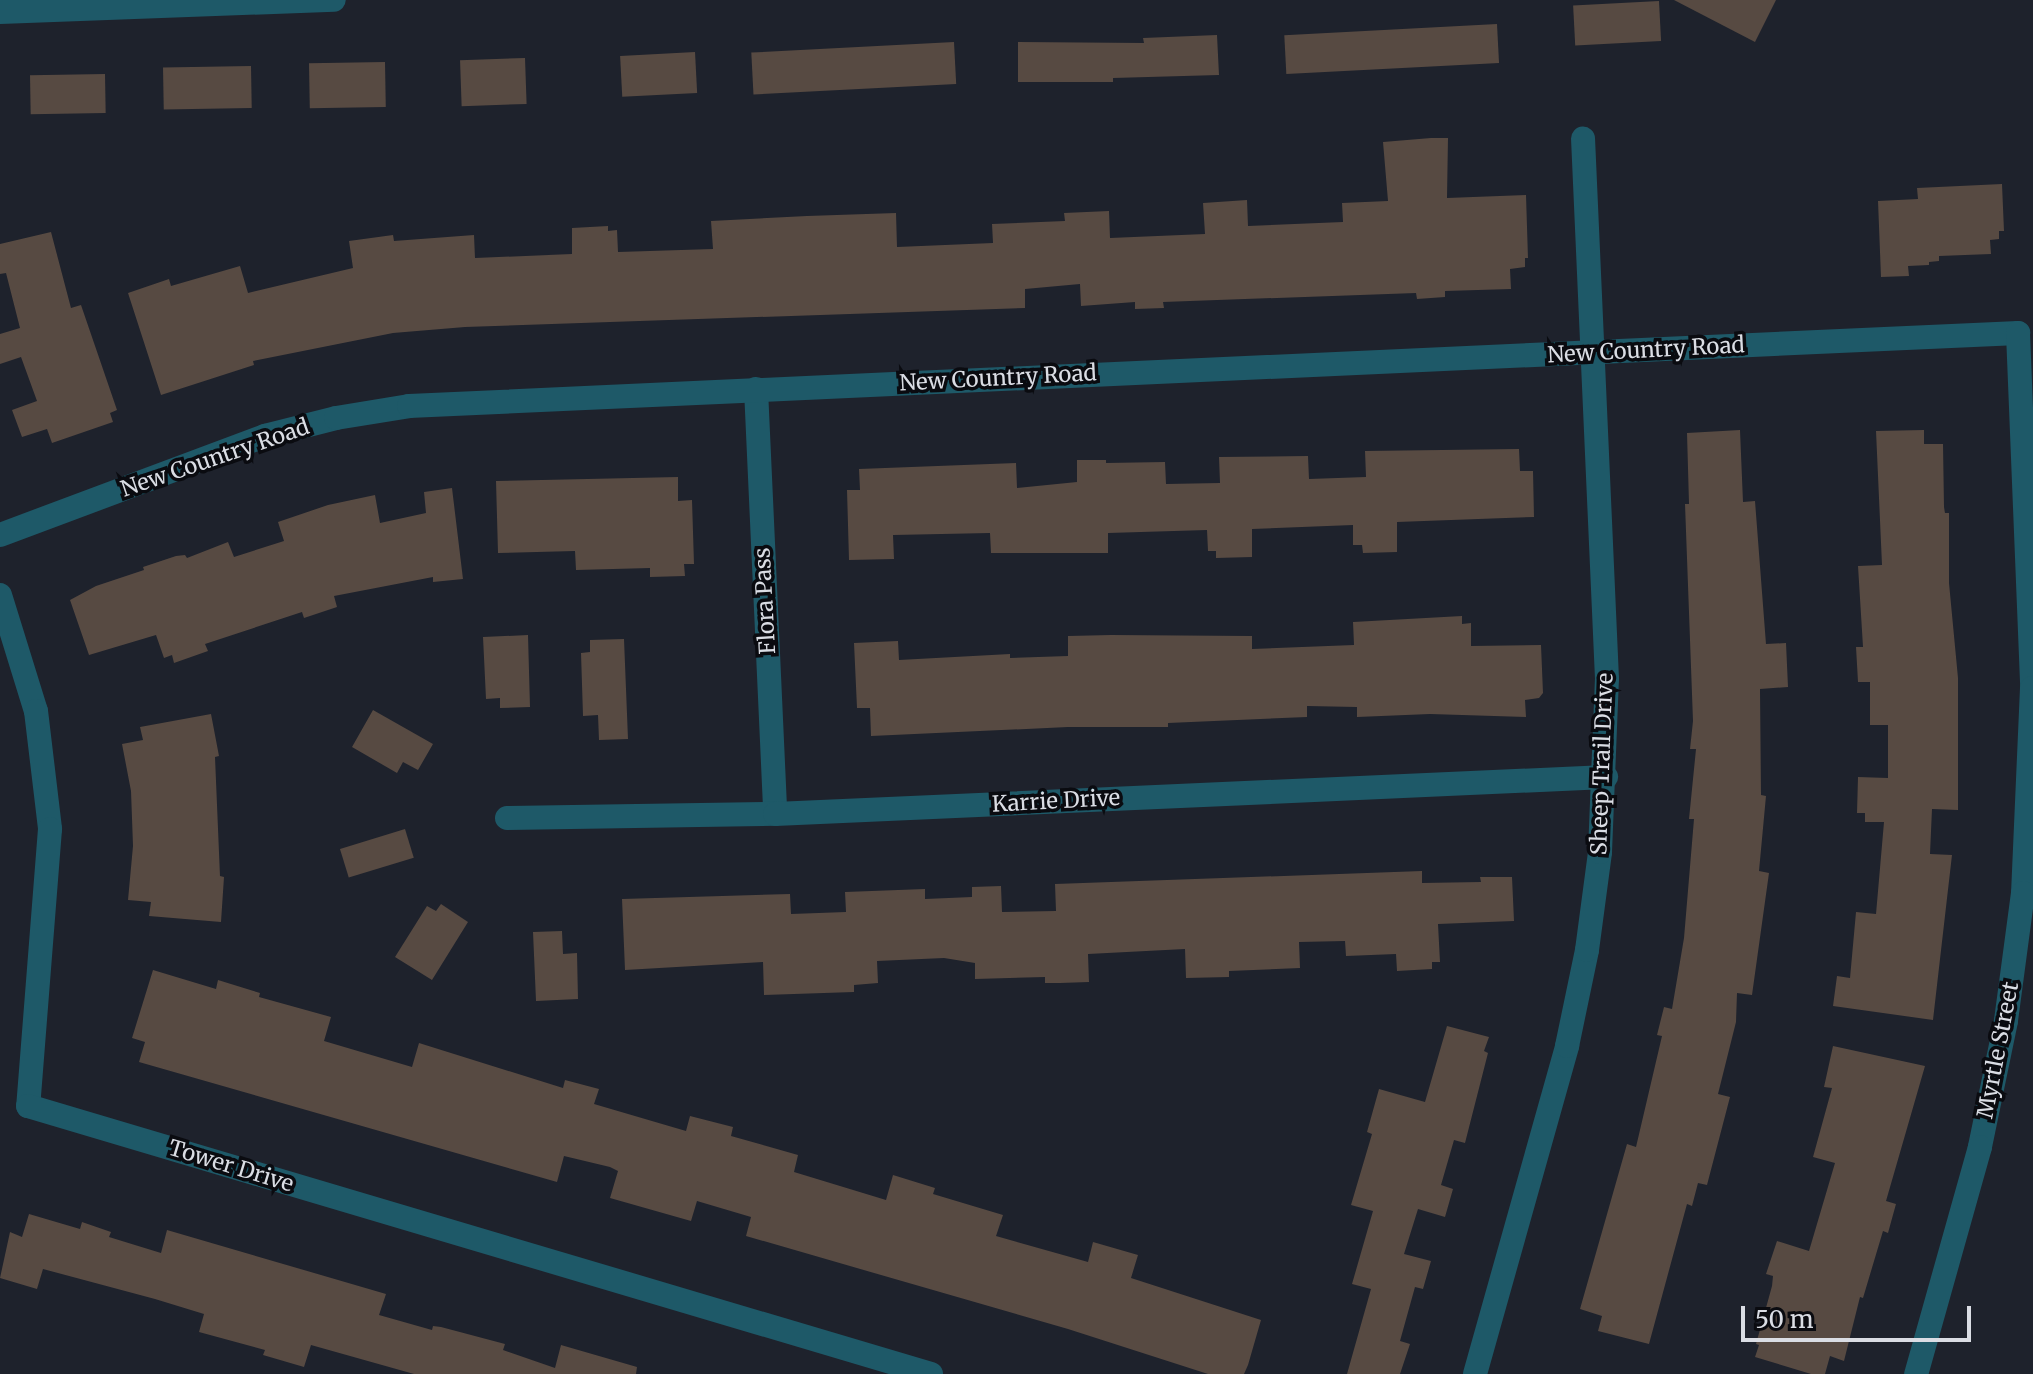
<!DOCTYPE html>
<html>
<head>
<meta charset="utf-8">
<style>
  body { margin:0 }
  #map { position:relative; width:2033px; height:1374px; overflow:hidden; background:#1e222c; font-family:Merriweather,serif }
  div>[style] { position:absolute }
  .building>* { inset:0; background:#574a42; transform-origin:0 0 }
  .street>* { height:24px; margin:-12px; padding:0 12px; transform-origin:12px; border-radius:12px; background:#1e5968 }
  span { translate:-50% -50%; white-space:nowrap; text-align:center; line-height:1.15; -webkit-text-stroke:7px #0a0b10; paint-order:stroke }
  .street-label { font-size:22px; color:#dadde4 }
  .scale { position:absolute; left:1741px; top:1306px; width:230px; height:36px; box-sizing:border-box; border:4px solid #dadde4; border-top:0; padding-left:10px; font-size:24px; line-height:28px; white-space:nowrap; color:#dadde4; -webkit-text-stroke:6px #0a0b10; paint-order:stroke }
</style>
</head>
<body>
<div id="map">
  <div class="building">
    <i style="clip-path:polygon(1674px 0,1776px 0,1755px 42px)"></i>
    <i style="left:1659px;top:1px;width:40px;height:86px;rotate:87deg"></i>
    <i style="left:1497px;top:24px;width:39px;height:213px;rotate:87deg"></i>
    <i style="clip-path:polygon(1217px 35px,1219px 75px,1113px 78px,1113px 82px,1018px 82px,1018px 42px,1144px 43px,1143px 38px)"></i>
    <i style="left:954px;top:42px;width:42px;height:203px;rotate:87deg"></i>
    <i style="left:695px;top:52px;width:41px;height:75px;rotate:87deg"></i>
    <i style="left:525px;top:58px;width:46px;height:65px;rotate:88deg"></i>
    <i style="left:385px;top:62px;width:45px;height:76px;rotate:89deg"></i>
    <i style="left:251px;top:66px;width:42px;height:88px;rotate:89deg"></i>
    <i style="left:105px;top:74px;width:39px;height:75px;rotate:89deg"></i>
    <i style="clip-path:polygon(1431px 138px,1448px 138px,1447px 198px,1526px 195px,1528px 258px,1525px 258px,1525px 267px,1510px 269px,1511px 289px,1445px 291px,1445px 297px,1417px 299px,1416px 293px,1163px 302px,1164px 308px,1135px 309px,1135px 302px,1081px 306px,1080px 284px,1025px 289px,1025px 308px,465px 327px,393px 333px,253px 361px,254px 365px,161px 395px,128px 293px,169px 279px,171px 286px,240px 266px,248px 293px,353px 268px,349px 241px,393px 235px,394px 241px,474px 235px,475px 258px,572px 254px,572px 228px,608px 226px,608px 231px,617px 230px,618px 252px,713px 249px,711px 221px,807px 216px,896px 213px,897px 247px,993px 243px,992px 224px,1065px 221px,1064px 213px,1109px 211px,1110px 238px,1205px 234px,1203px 203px,1247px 200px,1248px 226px,1343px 222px,1342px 203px,1388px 201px,1383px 142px)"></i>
    <i style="clip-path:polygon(2002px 184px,2004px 231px,1999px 231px,1999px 239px,1990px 240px,1991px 254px,1939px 256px,1939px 261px,1929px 262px,1929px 265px,1908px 266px,1909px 276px,1881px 277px,1878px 201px,1918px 199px,1917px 188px)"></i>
    <i style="clip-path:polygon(51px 232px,71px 308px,81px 305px,117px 410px,110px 413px,113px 422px,52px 443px,47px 429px,22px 437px,12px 410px,37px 401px,21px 357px,0 364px,0 334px,20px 328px,6px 273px,0 274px,0 244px)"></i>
    <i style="clip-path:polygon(1740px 430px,1743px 502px,1755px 501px,1766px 644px,1786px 643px,1788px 687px,1760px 689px,1761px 795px,1766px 796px,1759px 871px,1769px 873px,1752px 995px,1737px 993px,1736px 1022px,1718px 1094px,1730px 1097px,1707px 1185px,1698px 1183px,1692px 1206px,1687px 1204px,1649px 1344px,1598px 1331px,1602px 1316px,1580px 1309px,1627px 1144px,1636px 1147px,1662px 1036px,1657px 1035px,1664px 1007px,1672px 1009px,1684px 938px,1694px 819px,1689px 819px,1696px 749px,1690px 749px,1693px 721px,1685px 504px,1689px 504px,1687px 433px)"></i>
    <i style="clip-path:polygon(1924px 430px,1924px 444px,1943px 444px,1944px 507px,1945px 513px,1949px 513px,1949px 583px,1958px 678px,1958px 810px,1932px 809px,1930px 854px,1952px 855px,1933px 1020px,1833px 1006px,1837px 976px,1850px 978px,1856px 912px,1876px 914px,1884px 822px,1865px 822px,1865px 813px,1857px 813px,1858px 777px,1888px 778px,1888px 725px,1870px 725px,1870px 682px,1858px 682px,1856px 647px,1863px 647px,1858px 566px,1882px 565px,1876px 431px)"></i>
    <i style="clip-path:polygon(1519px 449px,1520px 471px,1533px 471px,1534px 517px,1397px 522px,1397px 552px,1363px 553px,1362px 545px,1353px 545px,1353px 525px,1252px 529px,1252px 557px,1216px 558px,1216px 551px,1208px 551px,1207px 530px,1108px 533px,1108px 553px,991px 553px,990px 533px,893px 535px,894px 559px,849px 560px,847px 490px,860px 490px,859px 469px,1016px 463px,1017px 488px,1077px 482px,1077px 460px,1106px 460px,1106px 463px,1165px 462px,1166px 484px,1220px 483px,1219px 457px,1308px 456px,1309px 479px,1366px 477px,1365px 451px)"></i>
    <i style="clip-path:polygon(678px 477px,678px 501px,692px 500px,694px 564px,684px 564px,685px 576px,650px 577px,650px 568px,576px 570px,575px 551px,498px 553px,496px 481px)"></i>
    <i style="clip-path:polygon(452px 488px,463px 579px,433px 582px,433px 577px,334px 596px,337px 607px,304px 618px,302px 612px,205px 644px,208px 651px,174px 663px,172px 655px,164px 658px,156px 635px,89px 655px,70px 600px,96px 586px,144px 570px,143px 567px,176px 556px,185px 555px,187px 558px,228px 542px,234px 557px,284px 541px,278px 522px,328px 505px,375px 495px,380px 523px,426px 513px,424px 492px)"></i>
    <i style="clip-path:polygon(1462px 616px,1462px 624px,1471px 623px,1471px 646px,1541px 645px,1543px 693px,1539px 698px,1525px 700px,1526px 717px,1430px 714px,1357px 717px,1357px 707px,1307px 706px,1307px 717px,1168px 723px,1168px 727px,1068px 727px,871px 736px,870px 708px,857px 708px,854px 643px,898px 641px,899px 660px,1010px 654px,1010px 658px,1068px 656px,1068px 636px,1111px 635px,1252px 636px,1252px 649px,1354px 645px,1353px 622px)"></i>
    <i style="clip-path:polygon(528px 635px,530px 707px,500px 708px,500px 698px,486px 699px,483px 637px)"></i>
    <i style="clip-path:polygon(624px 639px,628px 739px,599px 740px,598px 715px,583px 716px,581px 653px,590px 652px,590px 640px)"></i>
    <i style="clip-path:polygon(373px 710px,433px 744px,418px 770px,403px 762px,397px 773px,352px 747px)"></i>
    <i style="clip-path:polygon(211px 714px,219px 756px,215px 757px,220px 876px,224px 877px,221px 922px,149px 916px,151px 902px,128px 900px,133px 846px,131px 791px,122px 744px,143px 740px,140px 727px)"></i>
    <i style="left:405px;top:829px;width:30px;height:68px;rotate:73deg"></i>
    <i style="clip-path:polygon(1422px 871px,1422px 883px,1481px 882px,1480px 877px,1512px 877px,1514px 921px,1438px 924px,1440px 962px,1432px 962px,1432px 969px,1397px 971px,1396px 954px,1346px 956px,1345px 941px,1299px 942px,1300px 968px,1229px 971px,1229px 977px,1186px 978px,1185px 949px,1088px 954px,1089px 982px,1060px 983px,1045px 983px,1045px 977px,975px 979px,975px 963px,944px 958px,877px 961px,878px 983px,854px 985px,854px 992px,764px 995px,763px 962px,625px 970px,622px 899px,790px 894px,791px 914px,846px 912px,845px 892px,925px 889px,925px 899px,972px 897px,972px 887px,1001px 886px,1002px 912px,1056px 911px,1055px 884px)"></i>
    <i style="clip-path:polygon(441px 904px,468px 922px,432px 980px,395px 957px,427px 906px,436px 911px)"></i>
    <i style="clip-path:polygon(562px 931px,563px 954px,577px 953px,578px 999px,536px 1001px,533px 932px)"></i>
    <i style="clip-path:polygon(153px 970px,216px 989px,218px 980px,260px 993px,259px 997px,331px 1017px,324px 1041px,412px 1067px,419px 1043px,563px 1088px,565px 1080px,599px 1089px,594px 1104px,686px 1131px,690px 1116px,733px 1127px,731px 1136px,798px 1155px,794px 1172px,886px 1200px,893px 1175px,935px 1188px,933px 1194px,1003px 1215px,996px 1236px,1088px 1262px,1093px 1242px,1138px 1255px,1131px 1278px,1261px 1320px,1248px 1365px,1244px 1374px,1208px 1374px,1068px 1329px,746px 1236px,751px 1217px,697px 1201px,691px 1221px,610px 1198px,618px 1171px,610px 1167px,564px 1156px,557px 1182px,139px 1062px,145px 1042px,132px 1038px)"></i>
    <i style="clip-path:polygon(1447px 1026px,1489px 1037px,1484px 1051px,1488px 1053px,1465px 1143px,1454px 1140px,1441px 1185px,1453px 1189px,1445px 1217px,1418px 1209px,1404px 1254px,1431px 1261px,1423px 1289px,1415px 1287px,1400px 1341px,1410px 1344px,1400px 1374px,1347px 1374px,1371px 1289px,1352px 1284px,1373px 1211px,1351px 1205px,1372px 1134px,1367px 1132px,1379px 1089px,1425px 1102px)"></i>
    <i style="clip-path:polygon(1833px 1046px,1925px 1066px,1886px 1201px,1896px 1204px,1888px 1233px,1883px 1231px,1863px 1298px,1860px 1297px,1844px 1361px,1830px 1356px,1825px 1374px,1811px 1374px,1755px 1357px,1759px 1345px,1756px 1344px,1772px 1286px,1773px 1276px,1766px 1274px,1777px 1241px,1809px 1251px,1835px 1163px,1813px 1157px,1832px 1088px,1824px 1087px)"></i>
    <i style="clip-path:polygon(29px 1214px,80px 1229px,82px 1222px,111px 1232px,109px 1237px,161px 1253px,167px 1230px,386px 1294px,379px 1315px,432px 1330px,433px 1326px,441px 1327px,505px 1344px,503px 1350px,555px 1368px,561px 1345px,637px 1367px,636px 1374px,414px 1374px,311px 1345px,304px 1367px,263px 1355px,265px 1350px,199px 1332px,204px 1314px,155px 1299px,43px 1269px,37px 1289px,0 1278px,10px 1232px,22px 1237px)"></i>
  </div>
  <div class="street">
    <i style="left:0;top:12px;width:334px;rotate:-2.1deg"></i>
    <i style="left:756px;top:389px;width:425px;rotate:87.4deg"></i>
    <i style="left:0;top:535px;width:283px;rotate:-20.5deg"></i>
    <i style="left:265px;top:436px;width:73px;rotate:-14.2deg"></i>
    <i style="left:336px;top:418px;width:74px;rotate:-9.3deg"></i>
    <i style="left:409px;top:406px;width:1611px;rotate:-2.6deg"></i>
    <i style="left:2018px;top:333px;width:355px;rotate:87.7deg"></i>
    <i style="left:2032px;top:688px;width:205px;rotate:92.5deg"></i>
    <i style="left:2023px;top:893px;width:129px;rotate:97.6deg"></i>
    <i style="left:2006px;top:1021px;width:129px;rotate:101.7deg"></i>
    <i style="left:1980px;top:1147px;width:236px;rotate:105.7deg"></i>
    <i style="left:0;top:595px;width:121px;rotate:72.8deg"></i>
    <i style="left:36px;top:711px;width:119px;rotate:83.2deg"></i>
    <i style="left:50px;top:829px;width:278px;rotate:94.5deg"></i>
    <i style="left:28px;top:1106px;width:942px;rotate:16.53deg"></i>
    <i style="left:507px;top:818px;width:268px;rotate:-0.9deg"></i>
    <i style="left:775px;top:814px;width:832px;rotate:-2.55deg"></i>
    <i style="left:1475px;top:1374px;width:341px;rotate:-74.3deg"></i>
    <i style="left:1567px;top:1046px;width:98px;rotate:-78.2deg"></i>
    <i style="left:1587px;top:950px;width:99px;rotate:-82.4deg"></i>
    <i style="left:1600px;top:852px;width:173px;rotate:-87.7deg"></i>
    <i style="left:1607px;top:679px;width:541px;rotate:-92.54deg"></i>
  </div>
  <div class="street-label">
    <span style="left:1646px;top:350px;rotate:-3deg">New Country Road</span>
    <span style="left:998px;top:378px;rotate:-3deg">New Country Road</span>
    <span style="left:215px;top:458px;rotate:-19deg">New Country Road</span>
    <span style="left:765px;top:601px;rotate:-93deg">Flora Pass</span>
    <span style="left:1602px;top:764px;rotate:-88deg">Sheep Trail Drive</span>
    <span style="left:1056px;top:801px;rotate:-3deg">Karrie Drive</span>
    <span style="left:1998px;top:1050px;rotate:-79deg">Myrtle Street</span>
    <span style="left:231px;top:1166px;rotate:17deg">Tower Drive</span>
  </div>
  <div class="scale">50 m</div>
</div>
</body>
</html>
